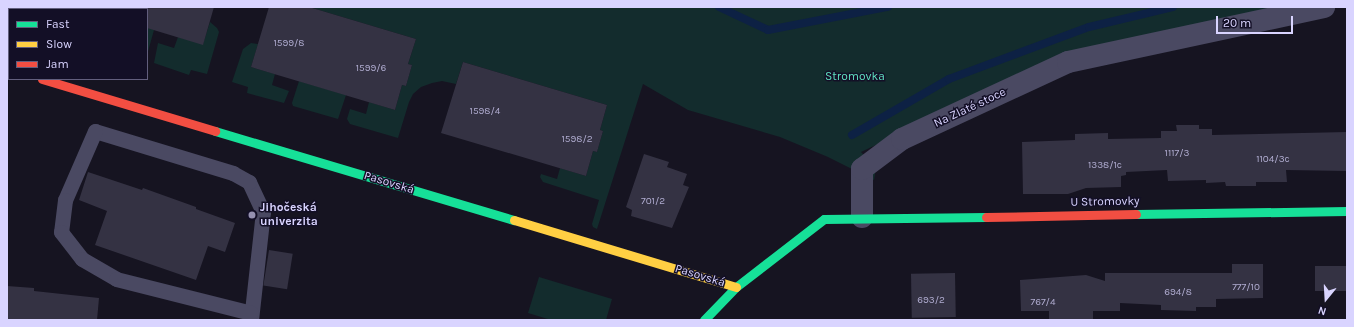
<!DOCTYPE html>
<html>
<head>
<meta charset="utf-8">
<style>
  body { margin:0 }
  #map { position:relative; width:1354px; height:327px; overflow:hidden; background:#161421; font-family:Karla,sans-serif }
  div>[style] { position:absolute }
  .green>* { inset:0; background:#132c2d }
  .stream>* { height:8px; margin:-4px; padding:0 4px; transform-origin:4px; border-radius:4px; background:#0d2144 }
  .building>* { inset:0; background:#343243; transform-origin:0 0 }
  .lane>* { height:15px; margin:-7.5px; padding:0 7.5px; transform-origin:7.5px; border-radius:7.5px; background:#4a4962 }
  .street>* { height:22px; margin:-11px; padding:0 11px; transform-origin:11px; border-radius:11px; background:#4a4962 }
  .fast>* { height:9px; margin:-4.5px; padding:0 4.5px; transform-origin:4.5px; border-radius:4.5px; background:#16e098 }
  .slow>* { height:9px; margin:-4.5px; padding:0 4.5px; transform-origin:4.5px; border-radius:4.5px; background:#ffcf43 }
  .jam>* { height:9px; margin:-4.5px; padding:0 4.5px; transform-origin:4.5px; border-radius:4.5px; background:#f24e42 }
  .dots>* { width:11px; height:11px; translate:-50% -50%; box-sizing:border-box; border:2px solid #130f26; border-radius:50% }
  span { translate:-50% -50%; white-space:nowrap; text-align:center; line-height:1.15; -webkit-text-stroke:3px #130f26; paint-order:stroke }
  .number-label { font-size:10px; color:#b0acd0 }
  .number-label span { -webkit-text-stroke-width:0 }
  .park-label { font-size:12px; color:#5fe0c0 }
  .street-label { font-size:12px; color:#d9d4ff }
  .poi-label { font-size:12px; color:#d9d4ff; font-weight:700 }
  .left { translate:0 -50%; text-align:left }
  .frame { position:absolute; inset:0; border:8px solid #d9d4ff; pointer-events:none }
  .legend { position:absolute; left:8px; top:8px; width:140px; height:72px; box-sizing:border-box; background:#130f26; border:1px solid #625e7d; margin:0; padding:5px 7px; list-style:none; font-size:12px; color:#d9d4ff }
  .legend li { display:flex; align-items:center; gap:8px; height:20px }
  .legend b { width:20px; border:1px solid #625e7d }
  .north { position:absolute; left:1306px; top:279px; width:40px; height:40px; -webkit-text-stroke:3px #130f26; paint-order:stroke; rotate:198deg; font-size:11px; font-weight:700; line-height:16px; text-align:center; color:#d9d4ff }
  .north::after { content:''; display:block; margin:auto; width:14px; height:18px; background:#d9d4ff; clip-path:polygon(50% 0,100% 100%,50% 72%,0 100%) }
  .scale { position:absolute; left:1216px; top:16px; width:77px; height:18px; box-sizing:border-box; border:2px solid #d9d4ff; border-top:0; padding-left:5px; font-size:12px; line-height:14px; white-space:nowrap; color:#d9d4ff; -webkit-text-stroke:3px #130f26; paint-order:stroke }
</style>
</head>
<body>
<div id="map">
  <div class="green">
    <i style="clip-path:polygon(7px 7px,79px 7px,83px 8px,9px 9px,9px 25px,7px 25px)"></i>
    <i style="clip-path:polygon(309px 7px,1294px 7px,1040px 67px,861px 152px,876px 168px,874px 180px,828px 157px,780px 137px,688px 110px,643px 84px,597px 229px,593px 227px,592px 224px,599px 200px,543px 182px,540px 177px,541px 174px,557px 179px,560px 168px,586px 176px,593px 151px,597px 152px,603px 131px,600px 130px,607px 105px,463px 62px,456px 84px,442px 81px,432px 83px,421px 87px,413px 94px,409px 102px,398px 138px,350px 124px,347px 119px,350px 109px,366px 114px,369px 102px,395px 110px,402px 85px,406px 86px,412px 65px,408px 64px,416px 39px)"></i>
    <i style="clip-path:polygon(210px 22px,217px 28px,219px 32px,207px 74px,191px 70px,189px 75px,154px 63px,158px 43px,174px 48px,178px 37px,203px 44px)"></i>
    <i style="clip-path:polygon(147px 27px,154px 30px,147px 55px)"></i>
    <i style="clip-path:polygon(251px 43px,258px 44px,251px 67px,275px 74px,272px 85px,289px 91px,284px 103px,247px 93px,248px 87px,232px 82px,243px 49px)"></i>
    <i style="clip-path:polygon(299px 81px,346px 95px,338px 119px,293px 106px,292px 103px)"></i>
    <i style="clip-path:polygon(539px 277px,612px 299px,606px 320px,551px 320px,528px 313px)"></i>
  </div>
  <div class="stream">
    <i style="left:719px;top:7px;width:54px;rotate:25.1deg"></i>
    <i style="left:768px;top:30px;width:122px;rotate:-10.9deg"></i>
    <i style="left:852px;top:135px;width:112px;rotate:-30deg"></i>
    <i style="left:949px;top:79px;width:149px;rotate:-20.4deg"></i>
    <i style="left:1089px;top:27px;width:86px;rotate:-13.4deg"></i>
  </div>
  <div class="building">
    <i style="clip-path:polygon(147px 7px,214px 7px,203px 45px,147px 28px)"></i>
    <i style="clip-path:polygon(269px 7px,309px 7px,416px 39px,408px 64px,412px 65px,406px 86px,402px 85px,395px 110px,251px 67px)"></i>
    <i style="clip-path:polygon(463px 62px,607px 105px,600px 130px,603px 131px,597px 152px,593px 151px,586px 176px,441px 133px)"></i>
    <i style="clip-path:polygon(1176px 125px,1199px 125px,1199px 129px,1212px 129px,1212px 135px,1347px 132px,1347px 171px,1286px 170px,1287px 182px,1256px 182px,1256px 186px,1226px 186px,1225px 182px,1206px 183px,1206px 180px,1168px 181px,1167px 170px,1126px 172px,1126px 175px,1121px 176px,1121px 187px,1086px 188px,1068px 194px,1023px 194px,1022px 142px,1075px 140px,1075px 134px,1108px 133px,1108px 139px,1161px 138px,1161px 131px,1177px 131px)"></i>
    <i style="clip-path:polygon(644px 154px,669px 162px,667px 167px,687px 174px,683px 185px,689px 187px,672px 228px,631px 216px,632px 210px,626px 207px)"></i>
    <i style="clip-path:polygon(88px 172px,142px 190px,143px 188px,196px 207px,196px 209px,235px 223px,225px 252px,208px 246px,196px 280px,95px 245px,107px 211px,79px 200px)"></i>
    <i style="left:269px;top:250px;width:24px;height:36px;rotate:9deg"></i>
    <i style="clip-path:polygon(1232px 264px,1263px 264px,1263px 298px,1216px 299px,1216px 307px,1196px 307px,1196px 311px,1161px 310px,1161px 305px,1120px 303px,1120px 311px,1093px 311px,1093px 320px,1049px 320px,1049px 311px,1021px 311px,1020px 280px,1086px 275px,1105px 281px,1105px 273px,1232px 273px)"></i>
    <i style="left:1315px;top:266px;width:32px;height:25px"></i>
    <i style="left:955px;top:273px;width:44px;height:44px;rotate:89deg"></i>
    <i style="clip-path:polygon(7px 286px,34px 288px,34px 291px,99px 298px,97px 320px,7px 320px)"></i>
  </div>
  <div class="lane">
    <i style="left:251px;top:320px;width:109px;rotate:-83.7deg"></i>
    <i style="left:263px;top:212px;width:33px;rotate:-115deg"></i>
    <i style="left:249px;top:182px;width:18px;rotate:-151deg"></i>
    <i style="left:233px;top:173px;width:144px;rotate:-163.1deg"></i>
    <i style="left:95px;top:131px;width:75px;rotate:113.5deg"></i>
    <i style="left:65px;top:200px;width:32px;rotate:97deg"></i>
    <i style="left:61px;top:232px;width:34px;rotate:52deg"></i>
    <i style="left:82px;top:259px;width:39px;rotate:30deg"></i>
    <i style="left:116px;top:279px;width:139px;rotate:14.1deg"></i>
  </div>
  <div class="street">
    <i style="left:7px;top:69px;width:2px"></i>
    <i style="left:862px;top:217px;width:48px;rotate:-90deg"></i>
    <i style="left:862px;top:169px;width:50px;rotate:-36.9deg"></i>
    <i style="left:902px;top:139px;width:183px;rotate:-24.9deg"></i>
    <i style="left:1068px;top:62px;width:262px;rotate:-12.1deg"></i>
  </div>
  <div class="fast">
    <i style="left:215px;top:131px;width:312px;rotate:16.6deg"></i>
    <i style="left:1136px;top:214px;width:211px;rotate:-0.8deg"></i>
    <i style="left:704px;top:320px;width:46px;rotate:-45.9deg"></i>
    <i style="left:736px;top:287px;width:111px;rotate:-37.7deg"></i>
    <i style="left:824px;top:219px;width:162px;rotate:-0.7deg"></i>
  </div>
  <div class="slow">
    <i style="left:514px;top:220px;width:232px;rotate:16.8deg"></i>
  </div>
  <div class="jam">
    <i style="left:42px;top:79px;width:181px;rotate:16.7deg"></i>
    <i style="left:986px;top:217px;width:150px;rotate:-1.1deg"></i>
  </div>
  <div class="dots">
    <i style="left:252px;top:215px;background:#9591b1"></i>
  </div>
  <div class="number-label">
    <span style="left:289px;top:44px">1599/8</span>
    <span style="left:371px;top:69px">1599/6</span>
    <span style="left:485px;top:112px">1598/4</span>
    <span style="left:577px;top:140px">1598/2</span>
    <span style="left:1177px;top:154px">1117/3</span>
    <span style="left:1273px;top:160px">1104/3c</span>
    <span style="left:1105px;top:166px">1338/1c</span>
    <span style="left:653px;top:202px">701/2</span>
    <span style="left:1246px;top:288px">777/10</span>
    <span style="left:1178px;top:293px">694/8</span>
    <span style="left:931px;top:301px">693/2</span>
    <span style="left:1043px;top:303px">767/4</span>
  </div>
  <div class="park-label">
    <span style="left:855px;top:77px">Stromovka</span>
  </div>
  <div class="street-label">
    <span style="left:970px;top:108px;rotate:-25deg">Na Zlaté stoce</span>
    <span style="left:389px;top:183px;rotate:17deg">Pasovská</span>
    <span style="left:1105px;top:202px;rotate:-1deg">U Stromovky</span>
    <span style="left:700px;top:276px;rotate:17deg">Pasovská</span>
  </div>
  <div class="poi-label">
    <span class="left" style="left:260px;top:215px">Jihočeská<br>univerzita</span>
  </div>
  <div class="frame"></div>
  <ul class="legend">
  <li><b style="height:5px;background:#16e098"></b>Fast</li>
  <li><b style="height:5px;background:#ffcf43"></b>Slow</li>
  <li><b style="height:5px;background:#f24e42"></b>Jam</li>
  </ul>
  <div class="north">N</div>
  <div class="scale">20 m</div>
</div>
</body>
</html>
